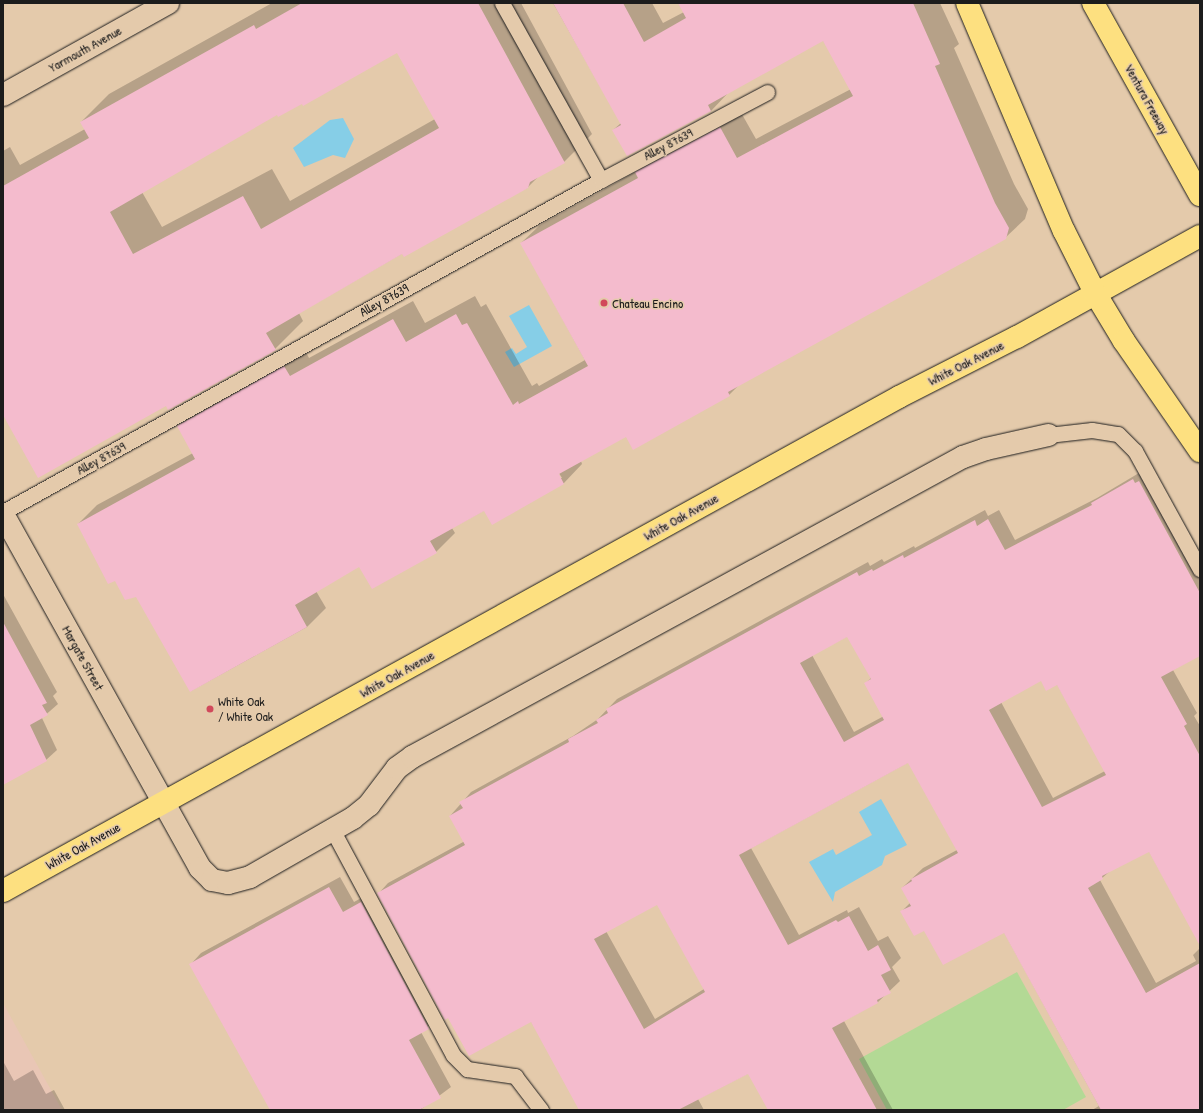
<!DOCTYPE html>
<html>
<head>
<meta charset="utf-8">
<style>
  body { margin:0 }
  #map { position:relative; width:1203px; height:1113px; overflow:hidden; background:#e4caab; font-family:"Patrick Hand",sans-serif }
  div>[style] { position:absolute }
  .built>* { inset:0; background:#e9c6b5 }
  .green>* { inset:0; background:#b3d995 }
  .water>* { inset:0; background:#86cee7 }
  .shadow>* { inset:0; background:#0003 }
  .building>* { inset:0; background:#f4bbcd }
  .roads { filter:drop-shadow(0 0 1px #1c1c1c) drop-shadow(0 0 1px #1c1c1c) }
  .lane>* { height:15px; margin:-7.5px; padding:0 7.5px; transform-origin:7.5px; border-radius:7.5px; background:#e4caab }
  .street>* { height:22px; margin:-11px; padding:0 11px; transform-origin:11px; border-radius:11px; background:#e4caab }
  .primary>* { height:22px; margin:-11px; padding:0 11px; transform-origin:11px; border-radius:11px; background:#fde080 }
  .highway>* { height:22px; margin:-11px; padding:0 11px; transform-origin:11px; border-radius:11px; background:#fde080 }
  .dots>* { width:11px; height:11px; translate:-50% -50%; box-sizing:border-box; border:2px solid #e4caab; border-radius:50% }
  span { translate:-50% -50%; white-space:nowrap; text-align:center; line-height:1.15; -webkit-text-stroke:3px #e4caab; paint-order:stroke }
  .street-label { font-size:13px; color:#1c1c1c }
  .poi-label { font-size:13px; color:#1c1c1c }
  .left { translate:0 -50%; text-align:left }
  .frame { position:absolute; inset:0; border:4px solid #1c1c1c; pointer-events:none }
</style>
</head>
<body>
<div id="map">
  <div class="built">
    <i style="clip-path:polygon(3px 1003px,62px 1110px,3px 1110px)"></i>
  </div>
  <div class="green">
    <i style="clip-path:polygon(1017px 972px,1086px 1097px,1063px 1110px,887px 1110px,859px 1059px)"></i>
  </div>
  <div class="water">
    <i style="clip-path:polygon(343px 118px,354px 139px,345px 158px,333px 155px,304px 167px,293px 148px,330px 120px)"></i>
    <i style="clip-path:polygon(529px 305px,552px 346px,514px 367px,505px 352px,512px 348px,516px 354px,527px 347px,509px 316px)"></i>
    <i style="clip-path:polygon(881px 799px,907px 845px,885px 856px,882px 865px,835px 892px,833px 902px,809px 862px,833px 849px,836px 855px,872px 835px,859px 812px)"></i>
  </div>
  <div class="shadow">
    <i style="clip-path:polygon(evenodd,272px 3px,521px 3px,592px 134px,564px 162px,539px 176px,527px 188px,403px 253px,299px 313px,303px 321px,275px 349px,167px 405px,3px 414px,3px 151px,10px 147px,20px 165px,85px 129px,81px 122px,109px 94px,272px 3px,398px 51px,435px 119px,290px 201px,272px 169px,162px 227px,142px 192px,277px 114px,398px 51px)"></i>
    <i style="clip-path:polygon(evenodd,553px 3px,652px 3px,663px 23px,684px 12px,679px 3px,940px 3px,959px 44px,954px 48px,1014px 184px,1028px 209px,1025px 219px,1005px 238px,740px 384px,729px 395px,626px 436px,581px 461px,582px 464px,564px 483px,493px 523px,485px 510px,452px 528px,455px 533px,436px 552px,360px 565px,316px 591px,326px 608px,307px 627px,191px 691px,137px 596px,115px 579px,78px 524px,97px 505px,193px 453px,178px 426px,197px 407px,304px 348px,309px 358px,413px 301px,425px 323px,475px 296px,481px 307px,486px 304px,532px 386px,537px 383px,539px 386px,585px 360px,521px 243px,540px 225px,639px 170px,655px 153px,739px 109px,756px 139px,851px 89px,823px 40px,729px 92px,711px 111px,613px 130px,621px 123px,553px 3px,557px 470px,562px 478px,560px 478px,557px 470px)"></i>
    <i style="clip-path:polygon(evenodd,1144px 470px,1200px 563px,1200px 655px,1173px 670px,1197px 713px,1194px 716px,1200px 726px,1200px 944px,1149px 851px,1110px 871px,1100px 880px,1156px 983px,1196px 961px,1193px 955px,1200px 948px,1200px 1110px,1092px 1110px,1099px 1106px,1004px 932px,924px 929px,902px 911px,910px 903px,902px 888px,923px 868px,957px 850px,909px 762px,751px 848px,799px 935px,847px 910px,848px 913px,859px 907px,878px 941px,888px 936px,901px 958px,892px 967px,900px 981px,878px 1002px,844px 1021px,893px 1110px,769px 1110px,749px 1073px,698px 1099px,704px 1110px,581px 1110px,531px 1021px,378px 894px,388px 883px,465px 841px,450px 816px,471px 792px,573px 736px,598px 719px,617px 699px,868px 562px,870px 566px,882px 559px,884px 562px,914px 546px,915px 548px,985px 510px,988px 516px,999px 510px,1015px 540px,1097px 498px,1144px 470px,848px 636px,871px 678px,866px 683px,884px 716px,854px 732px,812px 655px,848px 636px,1144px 470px,1041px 680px,1057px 684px,1105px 771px,1053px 798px,1001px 702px,1041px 680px,1144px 470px,657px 903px,704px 989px,655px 1019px,606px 931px,657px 903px)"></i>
    <i style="clip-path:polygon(3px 594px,57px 692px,53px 696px,58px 704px,42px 718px,57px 750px,46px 760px,3px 783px)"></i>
    <i style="clip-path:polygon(340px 877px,354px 902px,372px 892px,439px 1018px,421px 1032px,451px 1087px,420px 1110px,271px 1110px,191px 964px,201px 953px)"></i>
    <i style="clip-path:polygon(3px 1061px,14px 1081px,33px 1070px,46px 1094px,54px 1090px,65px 1110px,3px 1110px)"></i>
  </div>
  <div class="building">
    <i style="clip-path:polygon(evenodd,302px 3px,478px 3px,565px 163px,530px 182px,528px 188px,404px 257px,402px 254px,266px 333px,276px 350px,168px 410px,166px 406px,38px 478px,3px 415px,3px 186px,89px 138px,80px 122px,254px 25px,256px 29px,302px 3px,397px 53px,439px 128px,261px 229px,243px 196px,133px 254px,110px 212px,277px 115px,278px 117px,302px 104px,303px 106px,397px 53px)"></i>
    <i style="clip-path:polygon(553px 3px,623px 3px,644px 42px,686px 18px,678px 3px,913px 3px,940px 64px,935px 66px,995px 203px,1009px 228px,1006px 239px,728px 392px,730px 396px,633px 450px,626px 437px,559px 474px,564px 484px,492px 525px,484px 511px,430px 541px,437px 553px,372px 589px,359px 567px,295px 605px,307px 627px,190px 692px,136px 597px,125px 600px,115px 581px,108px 584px,77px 524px,195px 459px,177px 426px,284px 366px,290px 376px,393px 319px,406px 342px,456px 314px,462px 325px,467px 323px,513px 405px,518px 401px,519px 404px,588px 366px,520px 243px,638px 178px,635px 172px,720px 127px,737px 158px,853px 96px,823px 41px,708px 105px,711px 111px,627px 156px,612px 130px,621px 125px)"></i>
    <i style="clip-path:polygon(evenodd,1133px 479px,1135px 483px,1139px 481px,1200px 593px,1200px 656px,1161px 677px,1187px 724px,1184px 726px,1200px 756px,1200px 946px,1149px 852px,1102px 876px,1103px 879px,1088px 888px,1146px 993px,1200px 963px,1200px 1110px,1101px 1110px,1004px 933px,943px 965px,924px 931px,914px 936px,900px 911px,911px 906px,901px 888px,912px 881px,911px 879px,958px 853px,908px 763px,739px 855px,788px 945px,836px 920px,838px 922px,849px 916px,868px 951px,878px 945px,891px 970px,881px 975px,891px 993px,877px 1000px,878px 1003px,832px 1028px,877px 1110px,768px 1110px,748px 1074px,678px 1110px,579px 1110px,531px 1022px,469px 1056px,448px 1018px,445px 1020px,377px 893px,465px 845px,449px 816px,463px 808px,459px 802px,569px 742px,568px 739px,598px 723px,596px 720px,608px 713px,606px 709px,857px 572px,859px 576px,872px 569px,873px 571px,903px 555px,904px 558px,975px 520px,977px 526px,988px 519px,1005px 550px,1092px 505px,1091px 503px,1133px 479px,847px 637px,871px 679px,864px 683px,884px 720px,844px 742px,800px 663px,847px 637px,1133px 479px,1041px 681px,1046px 691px,1057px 685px,1106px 775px,1042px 807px,989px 710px,1041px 681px,1133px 479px,657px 905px,705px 992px,644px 1029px,594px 939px,657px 905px)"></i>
    <i style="clip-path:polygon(3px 622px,47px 703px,42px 705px,48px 715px,30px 725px,47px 761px,3px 785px)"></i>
    <i style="clip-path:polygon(329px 887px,343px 912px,361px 902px,429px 1029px,409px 1040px,441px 1098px,419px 1110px,270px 1110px,189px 964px)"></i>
  </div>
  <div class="roads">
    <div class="lane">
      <i style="left:502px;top:3px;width:203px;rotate:60.8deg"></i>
      <i style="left:1048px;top:435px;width:44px;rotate:-6.5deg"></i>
      <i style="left:1092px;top:430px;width:26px;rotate:9deg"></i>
      <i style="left:1118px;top:434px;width:24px;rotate:45deg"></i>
      <i style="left:1135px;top:451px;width:135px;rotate:61.2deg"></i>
      <i style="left:3px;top:512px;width:684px;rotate:-29.04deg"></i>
      <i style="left:601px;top:180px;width:188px;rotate:-27.9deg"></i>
      <i style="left:333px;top:831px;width:254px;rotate:61.8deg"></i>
      <i style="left:453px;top:1055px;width:20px;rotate:45deg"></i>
      <i style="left:467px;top:1069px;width:49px;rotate:8.3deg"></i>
      <i style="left:515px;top:1076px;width:43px;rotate:52.6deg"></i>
    </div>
    <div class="street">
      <i style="left:3px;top:95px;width:189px;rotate:-29.1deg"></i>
      <i style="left:3px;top:514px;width:405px;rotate:60.9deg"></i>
      <i style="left:200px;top:868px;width:17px;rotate:45deg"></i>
      <i style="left:212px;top:880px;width:16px;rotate:11deg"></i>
      <i style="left:228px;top:883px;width:23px;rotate:-15deg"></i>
      <i style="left:250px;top:877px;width:119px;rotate:-29.8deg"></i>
      <i style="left:353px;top:818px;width:21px;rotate:-39deg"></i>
      <i style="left:369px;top:805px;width:46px;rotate:-52.9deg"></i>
      <i style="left:397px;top:768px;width:19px;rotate:-36deg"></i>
      <i style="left:412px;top:757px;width:627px;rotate:-28.57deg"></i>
      <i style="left:963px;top:457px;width:24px;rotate:-19deg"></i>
      <i style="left:986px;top:449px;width:64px;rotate:-12.7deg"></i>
    </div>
    <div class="primary">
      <i style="left:3px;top:891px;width:1023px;rotate:-28.87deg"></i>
      <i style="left:899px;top:397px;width:132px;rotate:-27deg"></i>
      <i style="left:1017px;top:337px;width:209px;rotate:-28.9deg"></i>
    </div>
    <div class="highway">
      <i style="left:967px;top:3px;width:248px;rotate:67deg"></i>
      <i style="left:1064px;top:231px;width:69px;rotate:63.4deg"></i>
      <i style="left:1095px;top:293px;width:56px;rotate:58.9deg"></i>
      <i style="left:1124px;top:341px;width:134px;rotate:55.4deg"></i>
      <i style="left:1093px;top:3px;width:220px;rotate:60.9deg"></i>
    </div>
  </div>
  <div class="dots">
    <i style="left:604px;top:303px;background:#d1495b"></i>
    <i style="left:210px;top:709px;background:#d1495b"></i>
  </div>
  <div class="street-label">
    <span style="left:85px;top:49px;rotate:-29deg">Yarmouth Avenue</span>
    <span style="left:1147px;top:99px;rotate:61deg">Ventura Freeway</span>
    <span style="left:668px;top:144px;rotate:-28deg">Alley 87639</span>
    <span style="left:384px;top:300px;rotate:-29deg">Alley 87639</span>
    <span style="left:966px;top:363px;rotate:-27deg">White Oak Avenue</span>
    <span style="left:101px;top:458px;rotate:-29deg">Alley 87639</span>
    <span style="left:681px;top:517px;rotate:-29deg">White Oak Avenue</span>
    <span style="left:83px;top:658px;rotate:61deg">Margate Street</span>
    <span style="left:397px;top:674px;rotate:-29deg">White Oak Avenue</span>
    <span style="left:83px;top:846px;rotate:-29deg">White Oak Avenue</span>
  </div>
  <div class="poi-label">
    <span class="left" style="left:612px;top:303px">Chateau Encino</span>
    <span class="left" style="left:218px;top:709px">White Oak<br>/ White Oak</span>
  </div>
  <div class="frame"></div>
</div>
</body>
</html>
